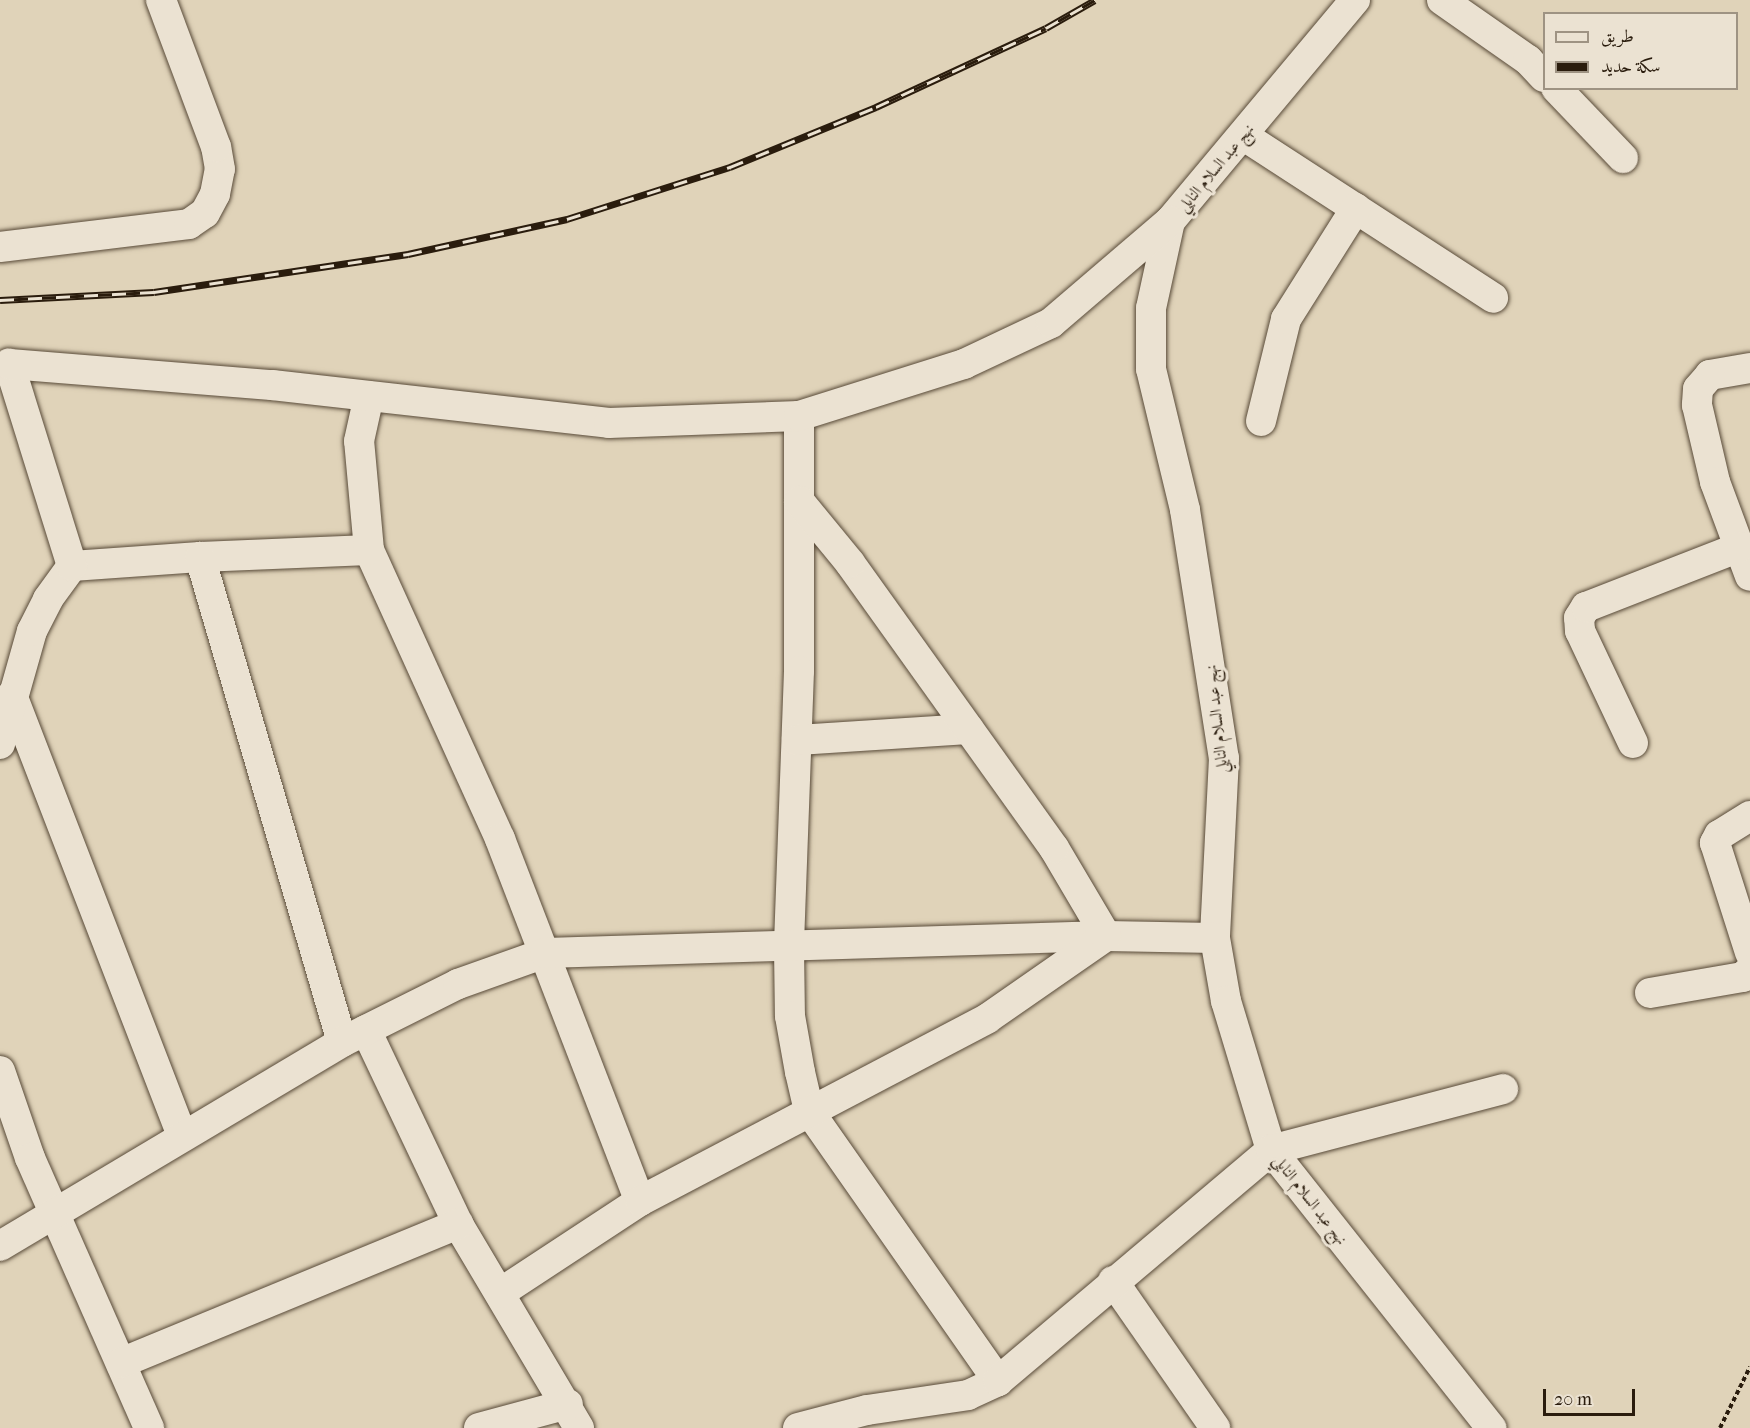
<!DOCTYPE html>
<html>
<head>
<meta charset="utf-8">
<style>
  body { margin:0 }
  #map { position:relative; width:1750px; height:1428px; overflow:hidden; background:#e0d3b9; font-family:"IM FELL French Canon",Amiri,serif }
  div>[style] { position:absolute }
  .path>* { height:4px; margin-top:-2px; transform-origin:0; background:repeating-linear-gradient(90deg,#2a1c0d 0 4.5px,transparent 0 7.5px) }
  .roads { filter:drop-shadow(0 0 2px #584a38) drop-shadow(0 0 2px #584a38) }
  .street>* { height:30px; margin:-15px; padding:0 15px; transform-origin:15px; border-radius:15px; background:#ebe2d2 }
  .rail>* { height:7px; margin-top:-3.5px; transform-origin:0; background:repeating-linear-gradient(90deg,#ebe2d2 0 14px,#2a1c0d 0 28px); box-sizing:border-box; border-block:2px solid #2a1c0d }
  span { translate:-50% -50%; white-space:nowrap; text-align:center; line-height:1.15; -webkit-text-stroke:6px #ebe2d2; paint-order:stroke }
  .street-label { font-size:16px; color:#2a1c0d }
  .legend { position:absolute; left:1543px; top:12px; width:195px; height:78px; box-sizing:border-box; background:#ebe2d2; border:2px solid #9e9383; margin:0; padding:8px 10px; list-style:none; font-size:18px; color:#2a1c0d }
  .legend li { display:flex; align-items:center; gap:12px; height:30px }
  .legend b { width:30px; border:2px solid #9e9383 }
  .scale { position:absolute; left:1543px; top:1389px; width:92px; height:27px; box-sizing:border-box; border:3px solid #2a1c0d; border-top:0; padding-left:8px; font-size:18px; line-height:21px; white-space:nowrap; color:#2a1c0d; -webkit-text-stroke:4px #ebe2d2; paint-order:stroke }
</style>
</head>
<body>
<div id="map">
  <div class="path">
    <i style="left:1720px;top:1428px;width:68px;rotate:-63.8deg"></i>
  </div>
  <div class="roads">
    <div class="street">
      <i style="left:1355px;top:0;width:288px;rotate:129.9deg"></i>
      <i style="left:1170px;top:221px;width:89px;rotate:102.3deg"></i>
      <i style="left:1151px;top:308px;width:61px;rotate:90deg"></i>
      <i style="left:1151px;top:369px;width:145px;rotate:76.4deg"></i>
      <i style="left:1185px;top:510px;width:251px;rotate:81.1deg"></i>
      <i style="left:1224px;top:758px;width:180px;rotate:92.9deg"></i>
      <i style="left:1215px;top:938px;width:64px;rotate:80.1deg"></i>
      <i style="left:1226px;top:1001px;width:156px;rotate:73.2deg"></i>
      <i style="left:1271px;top:1150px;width:355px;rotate:51.6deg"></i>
      <i style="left:1442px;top:0;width:105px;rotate:34.9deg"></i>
      <i style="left:1528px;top:60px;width:23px;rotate:47deg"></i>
      <i style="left:1556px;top:88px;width:97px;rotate:46.3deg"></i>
      <i style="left:1244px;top:136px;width:297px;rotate:33deg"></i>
      <i style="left:0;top:247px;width:190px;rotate:-6.9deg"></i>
      <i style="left:189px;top:224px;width:19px;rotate:-35deg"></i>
      <i style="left:205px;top:213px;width:21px;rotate:-62deg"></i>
      <i style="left:215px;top:194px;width:25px;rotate:-79deg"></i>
      <i style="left:220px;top:169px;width:22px;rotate:-100deg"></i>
      <i style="left:216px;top:147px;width:157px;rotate:-110.5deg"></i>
      <i style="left:1750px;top:368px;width:41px;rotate:170.1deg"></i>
      <i style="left:1710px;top:375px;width:18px;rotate:131deg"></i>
      <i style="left:1698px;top:389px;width:16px;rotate:94deg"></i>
      <i style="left:1697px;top:405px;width:79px;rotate:76.8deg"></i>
      <i style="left:1715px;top:482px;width:100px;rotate:69.6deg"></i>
      <i style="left:799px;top:416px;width:255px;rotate:90deg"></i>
      <i style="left:799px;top:671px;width:277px;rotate:92.1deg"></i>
      <i style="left:789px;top:948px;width:68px;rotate:89.2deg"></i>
      <i style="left:790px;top:1016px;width:57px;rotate:79.9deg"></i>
      <i style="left:800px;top:1072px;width:40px;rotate:77deg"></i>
      <i style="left:809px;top:1111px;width:330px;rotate:55deg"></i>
      <i style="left:1261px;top:421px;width:105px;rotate:-76.2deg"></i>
      <i style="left:1286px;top:319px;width:131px;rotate:-57.8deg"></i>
      <i style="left:369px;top:550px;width:317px;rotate:65.6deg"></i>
      <i style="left:500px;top:839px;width:388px;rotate:68.9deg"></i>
      <i style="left:200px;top:557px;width:169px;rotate:-2.4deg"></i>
      <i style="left:369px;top:550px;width:109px;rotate:-95.2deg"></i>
      <i style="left:359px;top:441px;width:46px;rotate:-77.5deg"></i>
      <i style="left:72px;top:566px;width:128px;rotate:-4deg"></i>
      <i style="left:200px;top:557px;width:505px;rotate:73.68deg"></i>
      <i style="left:12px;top:695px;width:472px;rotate:68.9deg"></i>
      <i style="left:797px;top:740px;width:172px;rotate:-3.7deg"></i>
      <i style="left:1633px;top:743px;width:124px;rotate:-115.3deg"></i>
      <i style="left:1580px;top:631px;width:13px;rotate:-94deg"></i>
      <i style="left:1579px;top:618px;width:13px;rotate:-58deg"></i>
      <i style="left:1586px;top:607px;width:165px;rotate:-21.3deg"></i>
      <i style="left:0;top:744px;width:117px;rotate:-74.2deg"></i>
      <i style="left:32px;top:631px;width:36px;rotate:-63deg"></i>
      <i style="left:48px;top:599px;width:41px;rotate:-54deg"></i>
      <i style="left:72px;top:566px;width:212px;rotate:-107.3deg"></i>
      <i style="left:9px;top:364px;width:264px;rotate:4.6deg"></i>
      <i style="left:272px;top:385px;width:339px;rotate:6.4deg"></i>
      <i style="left:609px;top:423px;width:190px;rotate:-2.1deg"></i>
      <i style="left:799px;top:416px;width:173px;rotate:-17.5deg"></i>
      <i style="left:964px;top:364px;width:96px;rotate:-25.2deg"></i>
      <i style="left:1051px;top:323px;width:157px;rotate:-40.6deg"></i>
      <i style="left:1750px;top:816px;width:36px;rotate:148deg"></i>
      <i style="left:1719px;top:835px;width:9px;rotate:117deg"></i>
      <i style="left:1715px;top:843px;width:115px;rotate:72.3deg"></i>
      <i style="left:1650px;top:993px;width:94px;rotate:-9.8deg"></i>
      <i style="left:1743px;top:977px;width:10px;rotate:-45deg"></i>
      <i style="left:366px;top:1030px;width:215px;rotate:64.6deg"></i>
      <i style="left:458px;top:1224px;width:237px;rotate:59.3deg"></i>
      <i style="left:0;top:1071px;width:92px;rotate:71deg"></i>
      <i style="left:30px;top:1158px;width:295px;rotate:66.2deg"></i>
      <i style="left:0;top:1246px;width:398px;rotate:-30.8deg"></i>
      <i style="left:342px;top:1042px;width:130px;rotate:-26.6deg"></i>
      <i style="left:458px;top:984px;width:92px;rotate:-19.6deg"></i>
      <i style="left:545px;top:953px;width:561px;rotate:-1.74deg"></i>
      <i style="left:1106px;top:936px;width:109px;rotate:1.1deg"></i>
      <i style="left:1113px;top:1281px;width:179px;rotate:55.2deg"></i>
      <i style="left:500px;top:1293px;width:168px;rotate:-33.3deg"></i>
      <i style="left:640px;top:1201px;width:393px;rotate:-27.7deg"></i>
      <i style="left:988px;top:1018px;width:144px;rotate:-34.8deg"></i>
      <i style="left:1106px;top:936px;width:102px;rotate:-120.6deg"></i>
      <i style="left:1054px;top:848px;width:350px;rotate:-125.6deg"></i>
      <i style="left:850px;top:563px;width:80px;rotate:-129.4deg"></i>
      <i style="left:121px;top:1363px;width:365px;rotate:-22.4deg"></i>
      <i style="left:479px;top:1428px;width:92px;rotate:-15.1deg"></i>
      <i style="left:798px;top:1428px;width:71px;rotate:-14.6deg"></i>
      <i style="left:867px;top:1410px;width:102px;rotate:-8.4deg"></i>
      <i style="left:968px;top:1395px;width:33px;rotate:-25deg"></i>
      <i style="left:998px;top:1381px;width:358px;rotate:-40.2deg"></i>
      <i style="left:1271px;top:1150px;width:240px;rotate:-14.7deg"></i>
    </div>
  </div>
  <div class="rail">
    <i style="left:0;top:300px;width:154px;rotate:-3deg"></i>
    <i style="left:154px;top:292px;width:257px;rotate:-8.5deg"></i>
    <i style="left:408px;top:254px;width:163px;rotate:-12.4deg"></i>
    <i style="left:567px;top:219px;width:171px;rotate:-17.7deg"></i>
    <i style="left:730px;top:167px;width:158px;rotate:-22.3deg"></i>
    <i style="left:876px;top:107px;width:187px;rotate:-24.9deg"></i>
    <i style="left:1046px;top:28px;width:56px;rotate:-29.7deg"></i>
  </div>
  <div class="street-label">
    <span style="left:1216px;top:168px;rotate:-50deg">نهج عبد السلام النابلي</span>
    <span style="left:1217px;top:719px;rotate:-96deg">نهج عبد السلام النابلي</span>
    <span style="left:1310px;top:1200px;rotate:52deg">نهج عبد السلام النابلي</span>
  </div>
  <ul class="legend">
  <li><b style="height:8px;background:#ebe2d2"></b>طريق</li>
  <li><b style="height:8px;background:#2a1c0d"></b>سكة حديد</li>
  </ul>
  <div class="scale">20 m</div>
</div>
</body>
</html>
